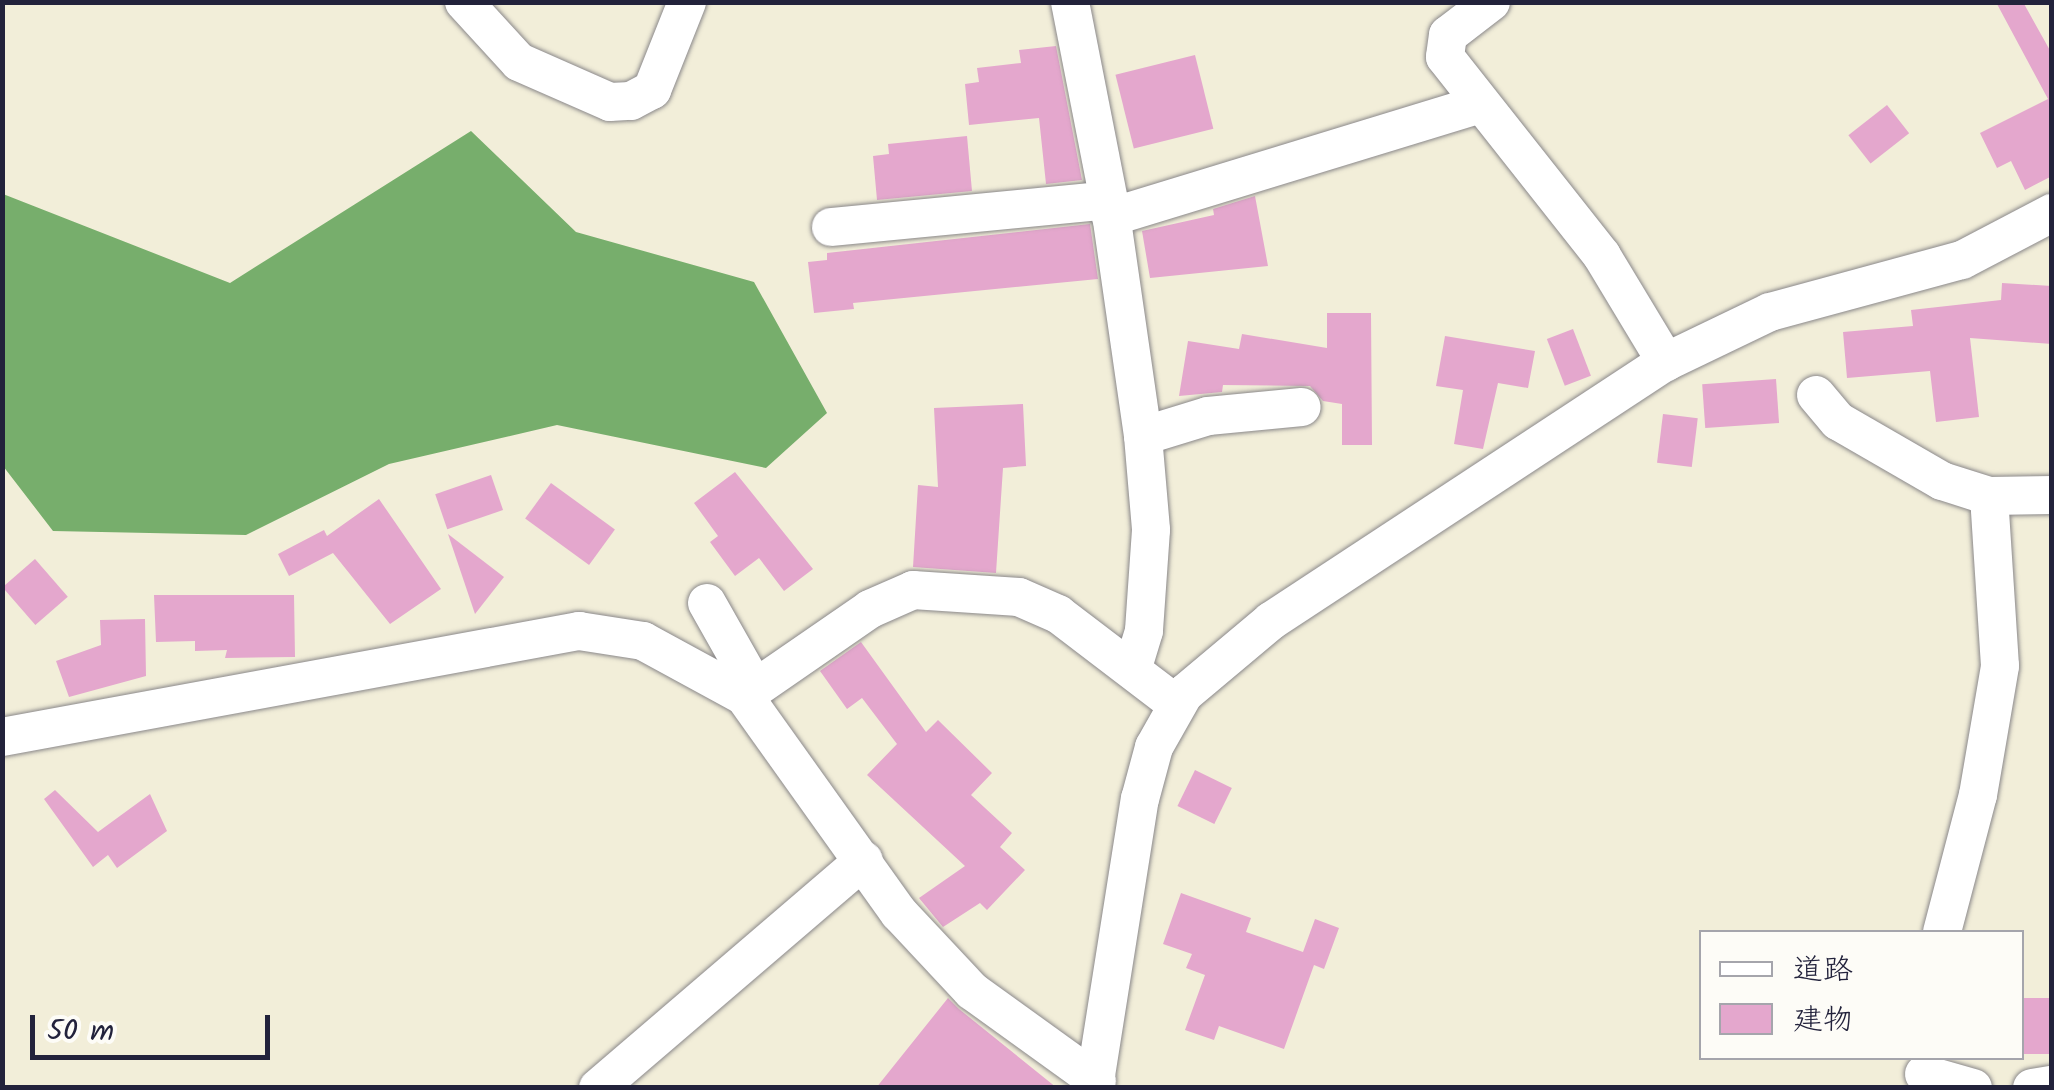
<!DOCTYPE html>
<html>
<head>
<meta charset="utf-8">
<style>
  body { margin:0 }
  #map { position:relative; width:2054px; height:1090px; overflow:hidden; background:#f2eed9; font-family:Kalam,"Klee One",sans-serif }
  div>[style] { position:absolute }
  .forest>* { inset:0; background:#77ae6c }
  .building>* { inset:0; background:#e4a7cd; transform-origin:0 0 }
  .roads { filter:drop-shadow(0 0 2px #8a888a) drop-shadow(0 0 2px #8a888a) }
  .minor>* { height:38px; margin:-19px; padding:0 19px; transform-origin:19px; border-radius:19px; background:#fff }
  span { translate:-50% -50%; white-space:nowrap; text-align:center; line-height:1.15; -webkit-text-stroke:9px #fdfcf7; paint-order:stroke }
  .frame { position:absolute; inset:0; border:5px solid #22223b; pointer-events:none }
  .legend { position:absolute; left:1699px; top:930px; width:325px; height:130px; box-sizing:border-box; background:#fdfcf7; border:2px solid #a5a5ac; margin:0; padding:12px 18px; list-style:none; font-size:30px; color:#22223b }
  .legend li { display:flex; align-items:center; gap:20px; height:50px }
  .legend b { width:50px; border:2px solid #a5a5ac }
  .scale { position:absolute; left:30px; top:1015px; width:240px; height:45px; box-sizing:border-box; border:5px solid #22223b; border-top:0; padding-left:12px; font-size:30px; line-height:35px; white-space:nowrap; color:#22223b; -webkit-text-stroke:8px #fdfcf7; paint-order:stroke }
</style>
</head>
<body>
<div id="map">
  <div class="forest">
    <i style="clip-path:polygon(471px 131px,576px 232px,754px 282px,827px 413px,766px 468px,557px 425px,389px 464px,246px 535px,53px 531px,3px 466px,3px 194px,230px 283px)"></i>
  </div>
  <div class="building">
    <i style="clip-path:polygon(2023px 2px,2052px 54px,2052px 176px,2025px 190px,2011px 161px,1997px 168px,1980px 133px,2048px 99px,1997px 4px)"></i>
    <i style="clip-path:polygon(1056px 46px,1082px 180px,1046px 184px,1039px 118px,969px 125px,965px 84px,979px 82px,977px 68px,1021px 63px,1019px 50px)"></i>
    <i style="left:1195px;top:55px;width:76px;height:82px;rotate:76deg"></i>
    <i style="left:1887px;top:105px;width:36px;height:49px;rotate:52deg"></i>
    <i style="clip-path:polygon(967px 136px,972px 191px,877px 200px,873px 156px,889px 154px,888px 144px)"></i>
    <i style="clip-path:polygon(1255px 196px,1268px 266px,1150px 278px,1142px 231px,1214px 215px,1213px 209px)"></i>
    <i style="clip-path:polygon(1090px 224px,1098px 279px,853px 303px,854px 309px,814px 313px,808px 262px,827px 260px,827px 253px)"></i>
    <i style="clip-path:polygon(2002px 283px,2052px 286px,2052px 344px,1970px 338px,1979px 417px,1936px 422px,1930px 371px,1847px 378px,1843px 332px,1913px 326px,1911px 310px,2001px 300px)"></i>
    <i style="clip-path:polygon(1327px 313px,1371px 313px,1372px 445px,1342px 445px,1342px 404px,1323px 401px,1310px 386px,1223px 385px,1222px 392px,1179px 396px,1188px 341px,1239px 349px,1242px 334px,1327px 348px)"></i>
    <i style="left:1573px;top:329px;width:50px;height:28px;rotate:69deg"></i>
    <i style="clip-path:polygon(1445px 336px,1535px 351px,1528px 388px,1498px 383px,1483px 449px,1454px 444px,1463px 390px,1436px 386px)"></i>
    <i style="left:1776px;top:379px;width:44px;height:74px;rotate:86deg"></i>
    <i style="clip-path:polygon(1023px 404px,1026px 466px,1003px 468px,996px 573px,913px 567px,918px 485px,938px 487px,934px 408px)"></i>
    <i style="left:1663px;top:414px;width:35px;height:49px;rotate:7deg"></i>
    <i style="clip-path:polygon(735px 472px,813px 569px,784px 591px,759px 558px,735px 576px,710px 542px,718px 536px,694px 503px)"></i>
    <i style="left:491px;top:475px;width:37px;height:59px;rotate:71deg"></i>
    <i style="left:551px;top:483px;width:79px;height:44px;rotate:36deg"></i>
    <i style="clip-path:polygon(379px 499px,441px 589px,390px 624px,333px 553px,289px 576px,278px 554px,324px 530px,327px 536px)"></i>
    <i style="clip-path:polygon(448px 534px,504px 577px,475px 614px)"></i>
    <i style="left:35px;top:559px;width:50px;height:43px;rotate:49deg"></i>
    <i style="clip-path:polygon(154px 595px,294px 595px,295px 657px,225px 658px,227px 650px,195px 651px,195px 641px,156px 642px)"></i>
    <i style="clip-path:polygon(145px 619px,146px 676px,69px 697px,56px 661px,101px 645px,100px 620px)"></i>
    <i style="clip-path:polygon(861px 642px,926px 732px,938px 720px,992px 773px,971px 795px,1012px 833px,1000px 847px,1025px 870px,987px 910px,980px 903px,943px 927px,919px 898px,965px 866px,867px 775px,897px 744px,862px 698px,847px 709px,820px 671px)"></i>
    <i style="left:1195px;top:770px;width:41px;height:40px;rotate:26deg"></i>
    <i style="clip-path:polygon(55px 790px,98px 832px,150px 794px,167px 831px,117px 868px,108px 855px,93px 867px,44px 799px)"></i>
    <i style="clip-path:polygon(1181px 893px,1251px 918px,1246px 932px,1303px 952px,1315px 919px,1339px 928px,1324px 969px,1314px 965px,1284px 1049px,1219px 1026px,1214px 1040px,1185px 1030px,1205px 975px,1186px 968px,1192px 954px,1163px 944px)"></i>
    <i style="clip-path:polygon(948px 998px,959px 1009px,1057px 1088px,876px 1088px)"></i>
    <i style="left:2052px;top:998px;width:56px;height:30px;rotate:90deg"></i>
  </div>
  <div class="roads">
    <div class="minor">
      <i style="left:464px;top:2px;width:81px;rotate:47.5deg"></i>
      <i style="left:519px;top:62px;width:99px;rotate:23.7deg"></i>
      <i style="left:610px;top:102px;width:21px;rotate:-3deg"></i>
      <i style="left:631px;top:101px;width:24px;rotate:-28deg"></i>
      <i style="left:652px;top:90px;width:95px;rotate:-68.3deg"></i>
      <i style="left:1070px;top:2px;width:202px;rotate:78.9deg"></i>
      <i style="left:1109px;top:200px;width:238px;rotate:81.8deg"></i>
      <i style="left:1143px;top:436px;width:94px;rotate:85.1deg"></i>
      <i style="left:1151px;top:530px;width:101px;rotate:94deg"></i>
      <i style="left:1144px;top:631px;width:38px;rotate:107deg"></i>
      <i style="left:1491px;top:2px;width:54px;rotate:142.5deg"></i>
      <i style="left:1448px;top:35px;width:22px;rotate:98deg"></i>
      <i style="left:1445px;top:57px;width:253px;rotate:51.7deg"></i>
      <i style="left:1602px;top:256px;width:124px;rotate:58.9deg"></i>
      <i style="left:1111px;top:217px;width:386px;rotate:-17deg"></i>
      <i style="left:831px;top:227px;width:279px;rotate:-5.5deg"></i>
      <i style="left:1816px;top:395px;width:34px;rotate:50deg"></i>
      <i style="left:1838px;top:421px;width:120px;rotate:30deg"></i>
      <i style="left:1942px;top:481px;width:49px;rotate:17.7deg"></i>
      <i style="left:1989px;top:496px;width:63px;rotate:-0.9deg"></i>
      <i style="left:1143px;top:436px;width:68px;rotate:-17.1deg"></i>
      <i style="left:1208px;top:416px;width:94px;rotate:-5.5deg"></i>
      <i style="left:707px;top:603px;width:98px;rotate:60.5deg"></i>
      <i style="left:744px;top:696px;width:153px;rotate:-34.6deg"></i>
      <i style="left:870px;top:609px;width:47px;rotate:-23.8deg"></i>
      <i style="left:913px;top:590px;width:106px;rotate:3.8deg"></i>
      <i style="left:1019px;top:597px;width:43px;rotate:23.6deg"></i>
      <i style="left:1058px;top:614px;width:147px;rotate:37.3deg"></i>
      <i style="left:2px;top:737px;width:587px;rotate:-10.41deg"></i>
      <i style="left:579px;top:631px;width:65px;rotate:8.9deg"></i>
      <i style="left:643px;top:641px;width:115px;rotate:28.6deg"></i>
      <i style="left:744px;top:696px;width:267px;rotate:54.5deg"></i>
      <i style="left:899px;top:913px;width:107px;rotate:46.9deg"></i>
      <i style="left:972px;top:991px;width:154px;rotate:35.8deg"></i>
      <i style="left:1942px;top:932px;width:142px;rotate:-75.3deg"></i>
      <i style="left:1978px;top:795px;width:131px;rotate:-80.3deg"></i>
      <i style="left:2000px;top:666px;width:170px;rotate:-93.7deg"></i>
      <i style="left:1924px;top:1074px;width:51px;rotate:15.9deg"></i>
      <i style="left:598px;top:1088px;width:350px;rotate:-40.6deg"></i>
      <i style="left:1094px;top:1088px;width:293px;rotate:-81deg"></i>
      <i style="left:1140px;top:799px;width:54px;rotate:-74.9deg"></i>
      <i style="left:1154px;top:747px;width:61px;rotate:-60.5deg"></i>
      <i style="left:1184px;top:694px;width:114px;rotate:-40deg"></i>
      <i style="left:1271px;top:621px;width:472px;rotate:-33.3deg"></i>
      <i style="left:1666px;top:362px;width:115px;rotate:-25.7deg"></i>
      <i style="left:1770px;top:312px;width:199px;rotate:-15.2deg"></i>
      <i style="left:1962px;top:260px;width:102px;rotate:-27.6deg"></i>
      <i style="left:2032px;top:1088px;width:20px;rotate:-9deg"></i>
    </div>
  </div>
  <div class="frame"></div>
  <ul class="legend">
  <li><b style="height:12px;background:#fff"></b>道路</li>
  <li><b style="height:28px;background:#e4a7cd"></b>建物</li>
  </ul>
  <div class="scale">50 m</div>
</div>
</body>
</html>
